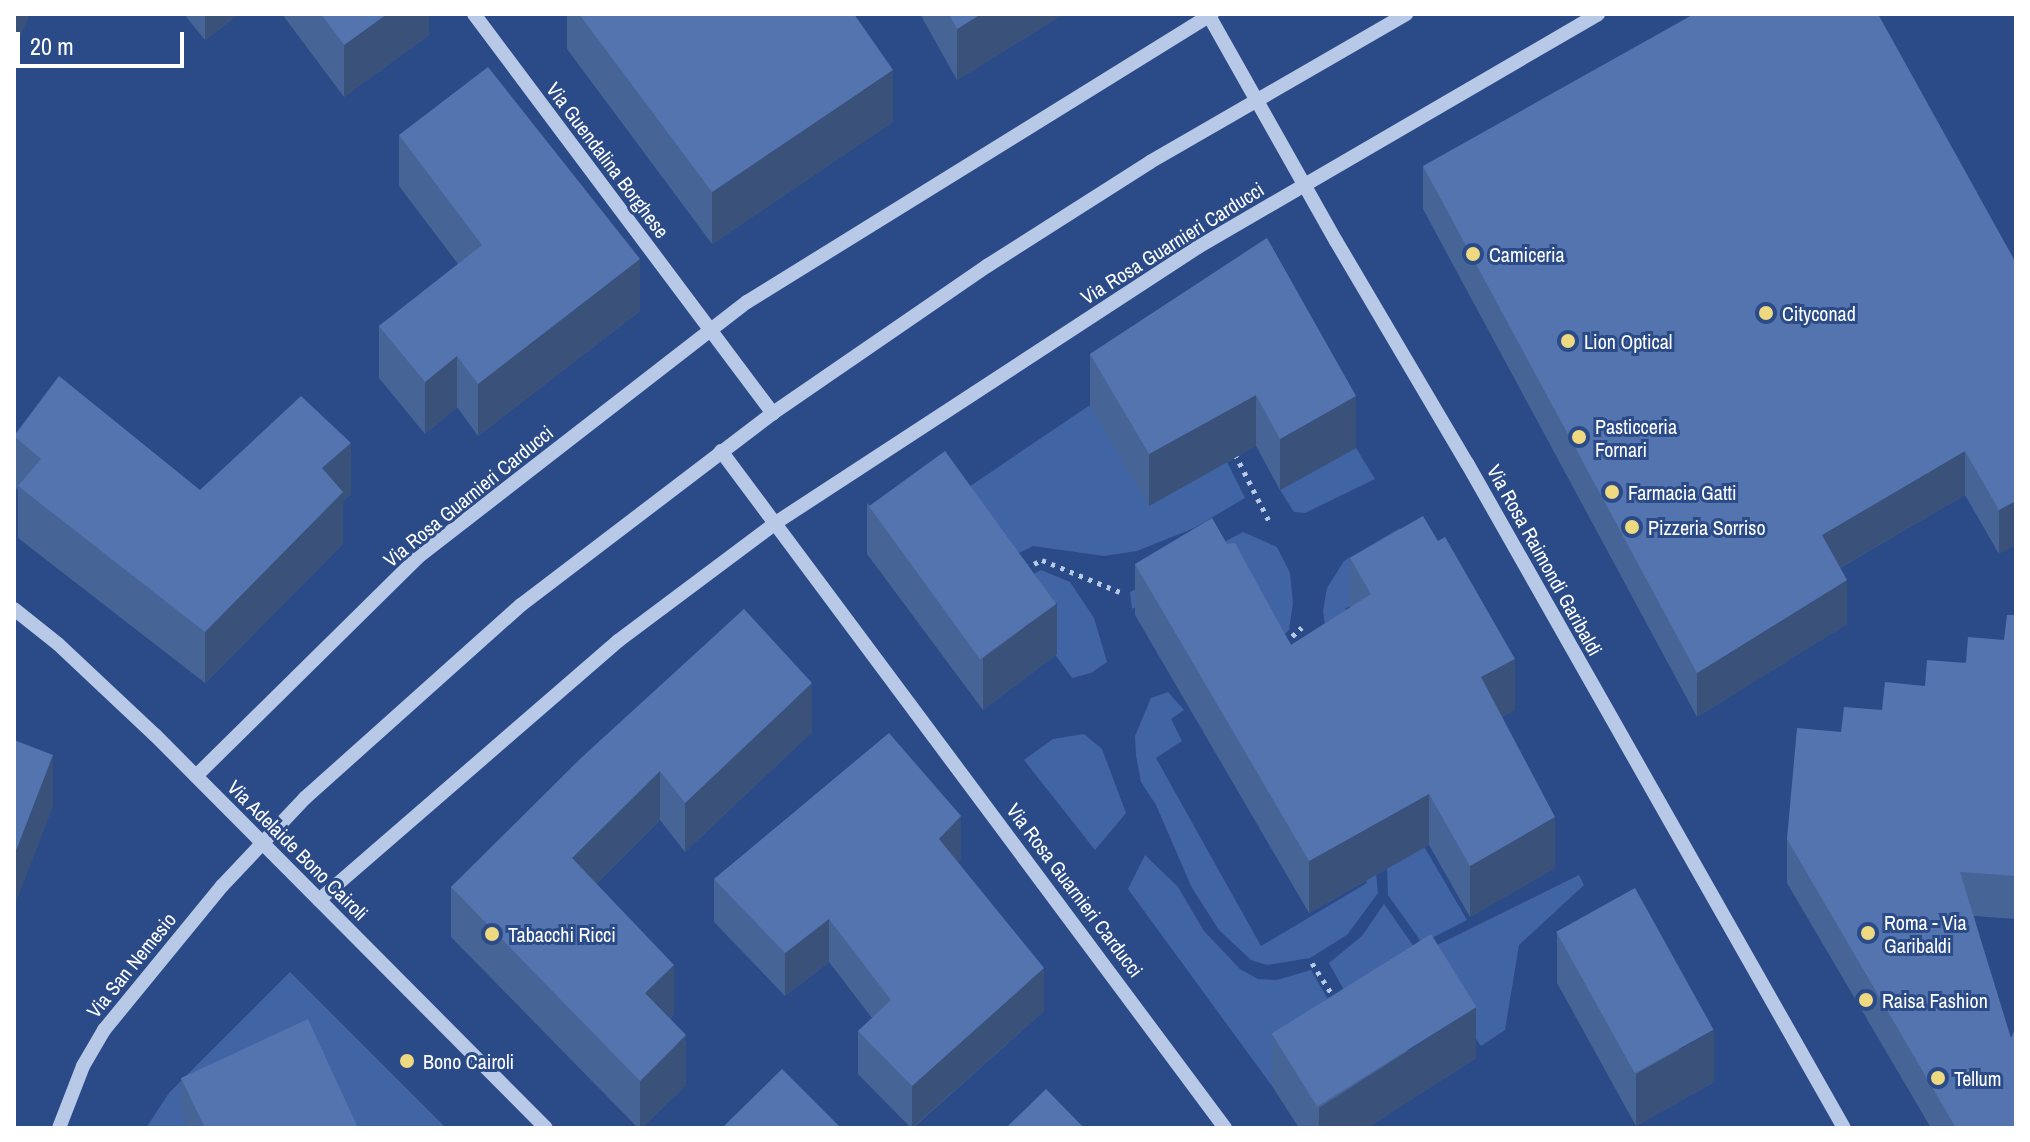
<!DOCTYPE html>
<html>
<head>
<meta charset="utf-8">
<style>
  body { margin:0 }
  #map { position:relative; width:2030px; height:1142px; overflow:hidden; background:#2b4b88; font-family:"Archivo Narrow",sans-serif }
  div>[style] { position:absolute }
  .green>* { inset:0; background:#4064a4 }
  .path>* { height:5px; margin-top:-2.5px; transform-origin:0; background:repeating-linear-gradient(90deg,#b8c9e8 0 4px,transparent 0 10px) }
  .minor>* { height:14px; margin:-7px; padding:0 7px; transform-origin:7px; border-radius:7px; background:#b8c9e8 }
  .wall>* { inset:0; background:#476496 }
  .shaded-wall>* { inset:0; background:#3a517a }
  .building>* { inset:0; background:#5374af; transform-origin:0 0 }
  .dots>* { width:22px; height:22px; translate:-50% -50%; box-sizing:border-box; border:4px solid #2b4b88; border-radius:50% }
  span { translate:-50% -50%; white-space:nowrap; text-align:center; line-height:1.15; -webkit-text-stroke:6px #2b4b88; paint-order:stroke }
  .street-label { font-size:20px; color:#fff }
  .poi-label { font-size:20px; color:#fff }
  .left { translate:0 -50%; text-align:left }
  .frame { position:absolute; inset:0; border:16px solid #fff; pointer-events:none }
  .scale { position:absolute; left:16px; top:32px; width:168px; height:36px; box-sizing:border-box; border:4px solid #fff; border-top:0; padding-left:10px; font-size:24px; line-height:28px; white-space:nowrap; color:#fff; -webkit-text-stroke:6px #2b4b88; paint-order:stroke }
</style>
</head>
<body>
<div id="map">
  <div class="green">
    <i style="clip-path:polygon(1090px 405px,1227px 462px,1245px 498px,1194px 528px,1137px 551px,1104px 556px,1033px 546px,991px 567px,945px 503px)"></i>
    <i style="clip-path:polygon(1356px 448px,1375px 479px,1305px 513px,1294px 512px,1280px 490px)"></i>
    <i style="clip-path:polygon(1400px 528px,1418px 567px,1345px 609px,1386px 686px,1327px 641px,1323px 611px,1327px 588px,1344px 561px)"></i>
    <i style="clip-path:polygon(1243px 532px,1277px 547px,1290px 573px,1293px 603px,1289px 630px,1269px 649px,1217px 563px,1132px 609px,1130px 592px)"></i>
    <i style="clip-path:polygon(1041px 570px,1070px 582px,1094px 618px,1107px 662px,1091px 673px,1072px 678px,1007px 588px)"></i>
    <i style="clip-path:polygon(1168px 692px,1184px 710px,1171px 719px,1182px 741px,1156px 758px,1261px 946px,1367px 883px,1339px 826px,1375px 862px,1378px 893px,1347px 935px,1310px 958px,1267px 965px,1251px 960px,1219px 930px,1192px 888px,1156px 805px,1141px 782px,1136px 755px,1135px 736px,1151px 698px)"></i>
    <i style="clip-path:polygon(1084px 734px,1102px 749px,1126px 813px,1095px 850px,1024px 760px,1053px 739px)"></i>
    <i style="clip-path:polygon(1419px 838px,1467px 920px,1422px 943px,1388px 895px,1387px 865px)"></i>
    <i style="clip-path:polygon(1145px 855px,1178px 887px,1204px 931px,1240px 969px,1258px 979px,1277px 980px,1311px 970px,1349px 1036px,1272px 1086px,1128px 889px)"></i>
    <i style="clip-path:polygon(1579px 875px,1584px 885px,1519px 945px,1505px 1030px,1481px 1046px,1432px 975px,1362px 1023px,1329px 963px,1362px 936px,1384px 904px,1419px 954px)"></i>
    <i style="clip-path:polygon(290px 972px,446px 1128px,341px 1128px,182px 1113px,188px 1128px,146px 1128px,169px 1093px)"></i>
  </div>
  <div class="path">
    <i style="left:1235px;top:454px;width:75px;rotate:63.1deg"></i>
    <i style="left:1025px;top:568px;width:19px;rotate:-25deg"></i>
    <i style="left:1042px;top:560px;width:84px;rotate:22.3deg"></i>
    <i style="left:1285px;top:643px;width:23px;rotate:-43deg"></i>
    <i style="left:1312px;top:963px;width:43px;rotate:57.4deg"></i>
  </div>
  <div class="minor">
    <i style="left:474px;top:14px;width:499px;rotate:53.2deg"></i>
    <i style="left:1208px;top:14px;width:261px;rotate:60.6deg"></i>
    <i style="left:1336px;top:241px;width:258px;rotate:59.5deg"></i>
    <i style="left:1467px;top:463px;width:764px;rotate:60.45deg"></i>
    <i style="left:721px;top:451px;width:844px;rotate:53.33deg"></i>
    <i style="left:14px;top:609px;width:56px;rotate:38.5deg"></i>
    <i style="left:58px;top:644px;width:133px;rotate:43.2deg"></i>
    <i style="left:155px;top:735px;width:554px;rotate:45.15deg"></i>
    <i style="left:196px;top:776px;width:312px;rotate:-44.6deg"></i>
    <i style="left:418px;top:557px;width:416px;rotate:-37.8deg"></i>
    <i style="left:747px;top:302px;width:547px;rotate:-31.77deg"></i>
    <i style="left:319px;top:900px;width:396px;rotate:-40.9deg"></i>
    <i style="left:618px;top:641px;width:199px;rotate:-36.8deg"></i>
    <i style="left:777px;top:522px;width:503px;rotate:-33.15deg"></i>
    <i style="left:1198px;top:247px;width:463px;rotate:-30.2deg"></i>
    <i style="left:59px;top:1128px;width:66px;rotate:-68.8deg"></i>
    <i style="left:83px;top:1066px;width:42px;rotate:-59.7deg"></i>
    <i style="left:104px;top:1030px;width:186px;rotate:-50.7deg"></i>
    <i style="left:222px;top:886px;width:121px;rotate:-46.7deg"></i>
    <i style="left:305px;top:798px;width:290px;rotate:-41.8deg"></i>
    <i style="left:521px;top:605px;width:317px;rotate:-37.3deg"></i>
    <i style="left:773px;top:413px;width:260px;rotate:-34.5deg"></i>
    <i style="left:987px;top:266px;width:193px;rotate:-32.5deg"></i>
    <i style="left:1150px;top:162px;width:296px;rotate:-30deg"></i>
  </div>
  <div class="wall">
    <i style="clip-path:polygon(184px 14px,239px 14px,205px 40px)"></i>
    <i style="clip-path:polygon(282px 14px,429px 14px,429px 35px,344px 97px)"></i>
    <i style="clip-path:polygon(567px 14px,787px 14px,893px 122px,712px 244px,567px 49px)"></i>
    <i style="clip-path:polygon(920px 14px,1064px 14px,957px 80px)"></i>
    <i style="clip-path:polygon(399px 135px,640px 311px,478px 436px,457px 407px,425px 434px,379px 378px,379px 326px,458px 264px,399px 186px)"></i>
    <i style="clip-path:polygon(1423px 166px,2016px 263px,1999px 554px,1965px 495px,1840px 568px,1847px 624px,1697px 717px,1423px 209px)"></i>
    <i style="clip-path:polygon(1267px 238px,1356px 448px,1280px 490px,1256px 446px,1149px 506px,1090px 405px,1090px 354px)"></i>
    <i style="clip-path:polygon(14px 436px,200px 490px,351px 494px,343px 501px,343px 544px,205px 683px,18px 538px,18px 490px,14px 487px)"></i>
    <i style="clip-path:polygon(867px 503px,1057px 654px,983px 710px,867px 554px)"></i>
    <i style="clip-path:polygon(1227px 544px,1291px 645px,1350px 608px,1350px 558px,1515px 710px,1502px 717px,1555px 868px,1470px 917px,1429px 845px,1309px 913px,1135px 615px,1135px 564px)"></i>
    <i style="clip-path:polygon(744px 609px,812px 732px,685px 852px,660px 820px,596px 884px,674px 1014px,670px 1019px,686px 1085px,642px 1128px,638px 1128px,451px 937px,451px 887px)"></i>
    <i style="clip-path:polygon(2016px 615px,2016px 919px,1974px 916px,2016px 1128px,1931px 1128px,1787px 883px,1787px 839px,1841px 732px,1882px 710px,2004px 640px)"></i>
    <i style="clip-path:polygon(961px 859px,958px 862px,1044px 1011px,913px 1128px,911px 1128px,858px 1074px,858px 1031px,872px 1018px,829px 962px,785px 996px,714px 922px,714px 879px)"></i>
    <i style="clip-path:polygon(1557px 932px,1714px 1082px,1636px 1126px,1557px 983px)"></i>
    <i style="clip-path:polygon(1272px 1035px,1476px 1058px,1367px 1128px,1299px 1128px,1272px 1086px)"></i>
    <i style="clip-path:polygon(181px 1078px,358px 1128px,188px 1128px,181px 1113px)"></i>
  </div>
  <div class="shaded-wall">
    <i style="clip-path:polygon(14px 14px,30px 14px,14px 51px)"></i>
    <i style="clip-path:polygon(205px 14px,239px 14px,205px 40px)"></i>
    <i style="clip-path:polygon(387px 14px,429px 14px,429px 35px,344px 97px,344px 45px)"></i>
    <i style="clip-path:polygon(981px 14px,1064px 14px,957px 80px,957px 29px)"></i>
    <i style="clip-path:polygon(893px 70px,893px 122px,712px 244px,712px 192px)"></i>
    <i style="clip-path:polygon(640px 259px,640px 311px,478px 436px,478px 384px)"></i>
    <i style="clip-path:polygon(457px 356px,457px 407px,425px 434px,425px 382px)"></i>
    <i style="clip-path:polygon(1256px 395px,1256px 446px,1149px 506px,1149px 454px)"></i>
    <i style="clip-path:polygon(1356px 396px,1356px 448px,1280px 490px,1280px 439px)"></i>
    <i style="clip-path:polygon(351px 443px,351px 494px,343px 501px,343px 544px,205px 683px,205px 632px,322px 468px)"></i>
    <i style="clip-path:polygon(1965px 451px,1965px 495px,1822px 578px,1822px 535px)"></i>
    <i style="clip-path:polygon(2016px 501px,2016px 545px,1999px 554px,1999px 510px)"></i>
    <i style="clip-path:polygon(1847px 580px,1847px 624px,1697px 717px,1697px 673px)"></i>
    <i style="clip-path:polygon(1057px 603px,1057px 654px,983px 710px,983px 658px)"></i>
    <i style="clip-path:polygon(1515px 659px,1515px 710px,1481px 728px,1481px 677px)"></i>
    <i style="clip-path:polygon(812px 683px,812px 732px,685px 852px,685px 803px)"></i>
    <i style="clip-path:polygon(53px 755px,53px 807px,14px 907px,14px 856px)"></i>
    <i style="clip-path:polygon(660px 771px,660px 820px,572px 908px,572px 858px)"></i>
    <i style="clip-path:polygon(1429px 794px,1429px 845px,1309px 913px,1309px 861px)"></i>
    <i style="clip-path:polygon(961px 816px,961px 859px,939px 882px,939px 839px)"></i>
    <i style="clip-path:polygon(1555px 817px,1555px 868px,1470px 917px,1470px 866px)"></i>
    <i style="clip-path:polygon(829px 919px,829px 962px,785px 996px,785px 953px)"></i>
    <i style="clip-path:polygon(674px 965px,674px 1014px,645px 1043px,645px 993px)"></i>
    <i style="clip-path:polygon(1044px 968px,1044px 1011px,912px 1128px,912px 1086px)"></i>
    <i style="clip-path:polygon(1476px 1007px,1476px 1058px,1367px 1128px,1319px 1128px,1319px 1108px)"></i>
    <i style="clip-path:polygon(1714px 1030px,1714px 1082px,1636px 1126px,1636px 1074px)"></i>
    <i style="clip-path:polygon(686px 1035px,686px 1085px,642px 1128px,640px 1128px,640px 1081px)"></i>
  </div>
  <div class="building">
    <i style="clip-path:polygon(321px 14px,387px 14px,344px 45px)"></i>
    <i style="clip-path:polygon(579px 14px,787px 14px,788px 15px,790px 14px,854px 14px,893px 70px,712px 192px)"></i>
    <i style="clip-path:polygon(949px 14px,981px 14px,957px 29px)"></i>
    <i style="clip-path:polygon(1694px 14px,1878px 14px,2016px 263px,2016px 501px,1999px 510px,1965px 451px,1822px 535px,1847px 580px,1697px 673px,1423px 166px)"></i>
    <i style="clip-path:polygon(488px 67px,640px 259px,478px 384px,457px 356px,425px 382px,379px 326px,482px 245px,399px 135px)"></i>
    <i style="clip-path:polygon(1267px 238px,1356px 396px,1280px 439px,1256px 395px,1149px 454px,1090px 354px)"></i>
    <i style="clip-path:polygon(59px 376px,200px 490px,301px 396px,351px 443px,322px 468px,343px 492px,205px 632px,18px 486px,41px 459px,14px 436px)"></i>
    <i style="left:945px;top:451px;width:189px;height:94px;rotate:54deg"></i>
    <i style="clip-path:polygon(1423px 516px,1438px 541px,1445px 537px,1515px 659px,1481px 677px,1555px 817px,1470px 866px,1429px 794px,1309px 861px,1135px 564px,1212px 518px,1227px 544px,1235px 543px,1291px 645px,1371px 594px,1350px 558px)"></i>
    <i style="clip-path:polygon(744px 609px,812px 683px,685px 803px,660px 771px,572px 858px,674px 965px,645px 993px,686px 1035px,640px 1081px,451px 887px,581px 758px)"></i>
    <i style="clip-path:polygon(2007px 615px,2016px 615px,2016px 876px,1960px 872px,2011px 1038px,2016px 1027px,2016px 1128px,1956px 1128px,1787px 839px,1797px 728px,1841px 732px,1844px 707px,1882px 710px,1885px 682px,1925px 686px,1927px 660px,1966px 663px,1968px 637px,2004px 640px)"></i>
    <i style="clip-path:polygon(889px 733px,961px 816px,939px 839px,1044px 968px,912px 1086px,858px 1031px,891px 1000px,829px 919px,785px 953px,714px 879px)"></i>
    <i style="clip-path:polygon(14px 740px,53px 755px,14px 856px)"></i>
    <i style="left:1635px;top:888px;width:162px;height:90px;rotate:61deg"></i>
    <i style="left:1431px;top:934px;width:86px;height:188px;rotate:58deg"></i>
    <i style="clip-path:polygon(308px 1019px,358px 1128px,205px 1128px,181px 1078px)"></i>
    <i style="clip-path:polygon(782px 1069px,841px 1128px,722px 1128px)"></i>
    <i style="clip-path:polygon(1046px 1089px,1084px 1128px,1006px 1128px)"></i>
  </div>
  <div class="dots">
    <i style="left:1473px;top:254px;background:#eed880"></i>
    <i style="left:1766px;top:313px;background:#eed880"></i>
    <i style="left:1568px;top:341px;background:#eed880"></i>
    <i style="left:1579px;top:437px;background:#eed880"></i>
    <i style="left:1612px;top:492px;background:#eed880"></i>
    <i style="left:1632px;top:527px;background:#eed880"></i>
    <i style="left:1868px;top:933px;background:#eed880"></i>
    <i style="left:492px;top:934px;background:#eed880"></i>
    <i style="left:1866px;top:1000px;background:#eed880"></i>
    <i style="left:407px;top:1061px;background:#eed880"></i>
    <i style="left:1938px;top:1078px;background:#eed880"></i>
  </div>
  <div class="street-label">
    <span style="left:608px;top:160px;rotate:53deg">Via Guendalina Borghese</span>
    <span style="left:1172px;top:243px;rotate:-32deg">Via Rosa Guarnieri Carducci</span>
    <span style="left:468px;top:496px;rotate:-39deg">Via Rosa Guarnieri Carducci</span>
    <span style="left:1545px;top:560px;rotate:61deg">Via Rosa Raimondi Garibaldi</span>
    <span style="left:298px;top:850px;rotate:45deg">Via Adelaide Bono Cairoli</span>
    <span style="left:1075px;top:890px;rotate:53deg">Via Rosa Guarnieri Carducci</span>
    <span style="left:131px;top:965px;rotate:-51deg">Via San Nemesio</span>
  </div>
  <div class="poi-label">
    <span class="left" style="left:1489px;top:254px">Camiceria</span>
    <span class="left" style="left:1782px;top:313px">Cityconad</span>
    <span class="left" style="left:1584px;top:341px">Lion Optical</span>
    <span class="left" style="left:1595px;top:438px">Pasticceria<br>Fornari</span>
    <span class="left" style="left:1628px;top:492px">Farmacia Gatti</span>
    <span class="left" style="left:1648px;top:527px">Pizzeria Sorriso</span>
    <span class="left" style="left:1884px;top:934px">Roma - Via<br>Garibaldi</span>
    <span class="left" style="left:508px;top:934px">Tabacchi Ricci</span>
    <span class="left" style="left:1882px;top:1000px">Raisa Fashion</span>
    <span class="left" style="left:423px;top:1061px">Bono Cairoli</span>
    <span class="left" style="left:1954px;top:1078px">Tellum</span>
  </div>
  <div class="frame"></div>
  <div class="scale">20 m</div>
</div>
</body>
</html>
